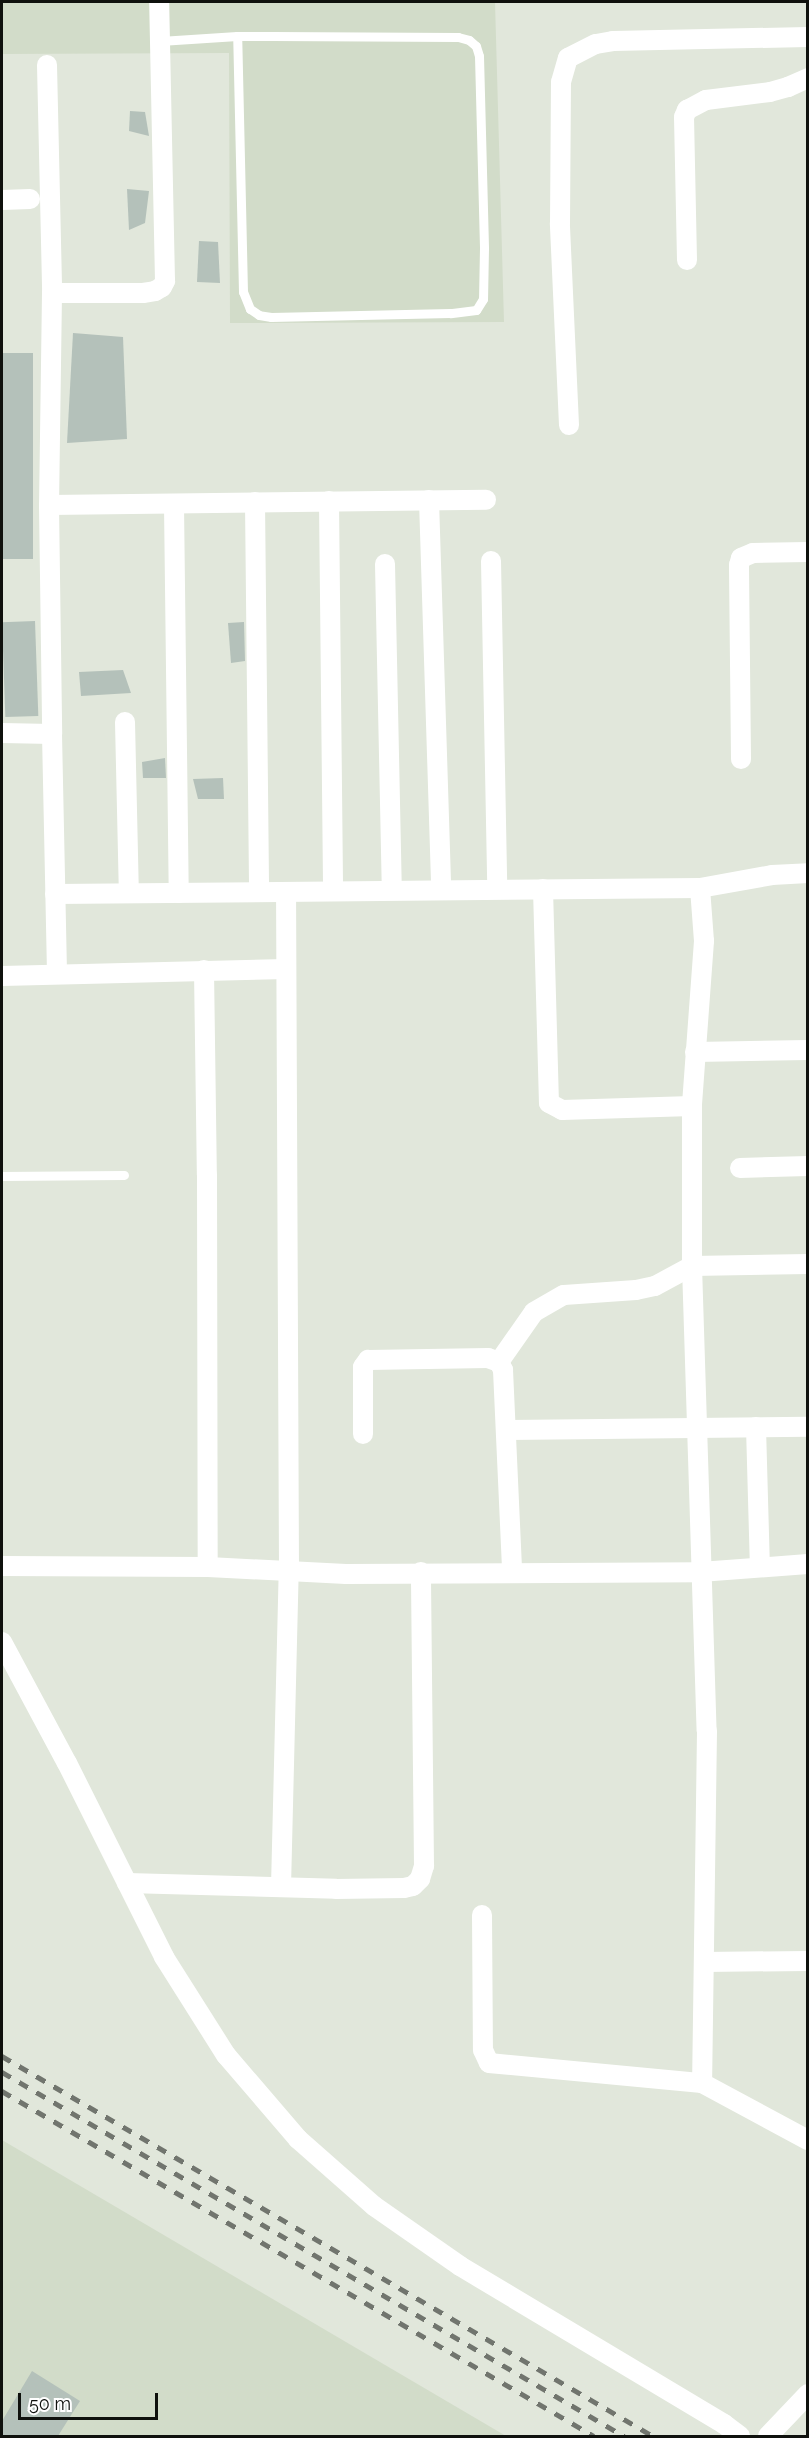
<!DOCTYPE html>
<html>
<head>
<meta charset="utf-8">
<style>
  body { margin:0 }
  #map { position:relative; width:809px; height:2438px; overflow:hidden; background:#e1e7db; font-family:Raleway,sans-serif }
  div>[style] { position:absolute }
  .built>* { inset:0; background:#d2dcc9 }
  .building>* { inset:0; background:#b4c1ba; transform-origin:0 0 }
  .lane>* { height:9px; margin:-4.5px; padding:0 4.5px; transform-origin:4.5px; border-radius:4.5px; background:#fff }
  .street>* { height:20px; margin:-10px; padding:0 10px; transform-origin:10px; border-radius:10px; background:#fff }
  .rail>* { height:4.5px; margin-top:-2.25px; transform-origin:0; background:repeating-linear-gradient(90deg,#71756e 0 10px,transparent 0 20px) }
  span { translate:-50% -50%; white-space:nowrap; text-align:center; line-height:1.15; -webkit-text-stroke:4.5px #fff; paint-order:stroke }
  .frame { position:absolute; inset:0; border:3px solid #0f110d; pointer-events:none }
  .scale { position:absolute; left:18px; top:2393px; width:140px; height:27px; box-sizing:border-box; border:3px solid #0f110d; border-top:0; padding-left:8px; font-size:18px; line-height:21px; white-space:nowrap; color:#0f110d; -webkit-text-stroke:4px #fff; paint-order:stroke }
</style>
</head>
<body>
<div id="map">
  <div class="built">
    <i style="clip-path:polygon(2px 2px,495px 2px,504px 322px,230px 323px,229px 53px,2px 54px)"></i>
    <i style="clip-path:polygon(2px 2140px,506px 2436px,2px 2436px)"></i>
  </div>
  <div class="building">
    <i style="clip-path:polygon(130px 111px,145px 112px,149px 136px,129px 131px)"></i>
    <i style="clip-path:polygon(127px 189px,149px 191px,145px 223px,129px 230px)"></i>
    <i style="clip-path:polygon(199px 241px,218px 242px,220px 283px,197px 282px)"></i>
    <i style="clip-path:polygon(73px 333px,123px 337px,127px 439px,67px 443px)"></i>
    <i style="left:33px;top:353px;width:206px;height:31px;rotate:90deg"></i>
    <i style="left:35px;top:621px;width:95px;height:33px;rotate:88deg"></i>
    <i style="clip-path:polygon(244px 622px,245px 661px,231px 663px,228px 623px)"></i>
    <i style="clip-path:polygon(123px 670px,131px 693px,81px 696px,79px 672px)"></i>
    <i style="clip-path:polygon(165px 758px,166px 778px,143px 778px,142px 762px)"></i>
    <i style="clip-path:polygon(223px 778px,224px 799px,198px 799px,193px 779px)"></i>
    <i style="clip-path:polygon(32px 2371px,80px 2401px,58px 2436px,2px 2436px,2px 2421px)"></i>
  </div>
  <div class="lane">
    <i style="left:160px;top:41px;width:77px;rotate:-3.7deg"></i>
    <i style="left:237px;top:36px;width:35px"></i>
    <i style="left:272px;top:36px;width:186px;rotate:0.3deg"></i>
    <i style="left:458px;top:37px;width:11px;rotate:15deg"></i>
    <i style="left:469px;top:40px;width:9px;rotate:41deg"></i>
    <i style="left:476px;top:46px;width:10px;rotate:73deg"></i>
    <i style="left:479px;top:56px;width:192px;rotate:88.5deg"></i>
    <i style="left:484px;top:248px;width:51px;rotate:91.1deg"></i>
    <i style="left:483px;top:299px;width:13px;rotate:122deg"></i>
    <i style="left:476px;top:310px;width:26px;rotate:173deg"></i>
    <i style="left:450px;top:313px;width:179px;rotate:178.7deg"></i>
    <i style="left:271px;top:317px;width:12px;rotate:-171deg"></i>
    <i style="left:259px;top:315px;width:11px;rotate:-146deg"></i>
    <i style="left:250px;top:309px;width:18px;rotate:-112deg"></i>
    <i style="left:243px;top:292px;width:256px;rotate:-91.3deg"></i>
    <i style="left:2px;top:1176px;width:122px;rotate:-0.5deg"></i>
  </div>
  <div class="street">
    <i style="left:47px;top:65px;width:228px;rotate:88.7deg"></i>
    <i style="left:52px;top:293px;width:212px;rotate:90.8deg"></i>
    <i style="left:49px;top:505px;width:229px;rotate:89.2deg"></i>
    <i style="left:52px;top:734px;width:240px;rotate:88.8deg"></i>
    <i style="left:2px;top:200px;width:28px;rotate:-2deg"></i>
    <i style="left:687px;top:260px;width:143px;rotate:-91.2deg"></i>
    <i style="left:684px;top:117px;width:8px;rotate:-67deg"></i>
    <i style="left:687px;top:110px;width:21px;rotate:-28deg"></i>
    <i style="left:706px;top:100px;width:64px;rotate:-7.1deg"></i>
    <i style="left:770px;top:92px;width:19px;rotate:-16deg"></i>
    <i style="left:788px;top:87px;width:22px;rotate:-24deg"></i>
    <i style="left:52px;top:293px;width:91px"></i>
    <i style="left:143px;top:293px;width:12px;rotate:-9deg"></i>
    <i style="left:155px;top:291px;width:8px;rotate:-30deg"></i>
    <i style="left:162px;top:287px;width:7px;rotate:-63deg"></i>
    <i style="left:165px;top:281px;width:279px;rotate:-91.2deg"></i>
    <i style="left:569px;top:425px;width:202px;rotate:-92.6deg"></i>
    <i style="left:560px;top:223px;width:141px;rotate:-89.6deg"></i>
    <i style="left:561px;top:82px;width:25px;rotate:-74deg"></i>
    <i style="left:568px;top:58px;width:31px;rotate:-27deg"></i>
    <i style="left:596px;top:44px;width:17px;rotate:-10deg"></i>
    <i style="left:613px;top:41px;width:195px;rotate:-1.2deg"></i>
    <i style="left:429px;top:500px;width:389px;rotate:88.2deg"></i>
    <i style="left:329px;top:501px;width:390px;rotate:89.4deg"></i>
    <i style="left:255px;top:502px;width:390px;rotate:89.4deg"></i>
    <i style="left:49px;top:505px;width:437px;rotate:-0.7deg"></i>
    <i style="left:174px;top:505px;width:388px;rotate:89.3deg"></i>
    <i style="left:491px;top:561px;width:327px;rotate:88.9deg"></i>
    <i style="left:385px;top:564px;width:326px;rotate:88.8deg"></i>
    <i style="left:125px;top:722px;width:171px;rotate:88.7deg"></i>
    <i style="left:2px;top:733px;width:50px;rotate:1.1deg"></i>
    <i style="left:741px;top:759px;width:194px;rotate:-90.6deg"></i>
    <i style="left:739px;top:565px;width:7px;rotate:-74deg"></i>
    <i style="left:741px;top:558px;width:13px;rotate:-23deg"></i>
    <i style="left:753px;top:553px;width:55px;rotate:-1deg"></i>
    <i style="left:700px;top:888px;width:53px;rotate:85.7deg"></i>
    <i style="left:704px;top:941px;width:165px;rotate:94.2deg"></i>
    <i style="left:692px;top:1106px;width:160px;rotate:90deg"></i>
    <i style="left:692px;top:1266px;width:465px;rotate:88.2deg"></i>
    <i style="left:707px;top:1731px;width:352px;rotate:90.8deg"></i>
    <i style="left:543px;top:889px;width:214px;rotate:88.4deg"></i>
    <i style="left:549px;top:1103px;width:15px;rotate:28deg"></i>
    <i style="left:562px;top:1110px;width:130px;rotate:-1.8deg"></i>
    <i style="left:55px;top:894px;width:645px;rotate:-0.53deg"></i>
    <i style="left:700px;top:888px;width:73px;rotate:-10.2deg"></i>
    <i style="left:772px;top:875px;width:36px;rotate:-3deg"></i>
    <i style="left:204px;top:970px;width:205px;rotate:89.2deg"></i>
    <i style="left:207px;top:1175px;width:392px;rotate:89.9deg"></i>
    <i style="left:2px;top:976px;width:284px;rotate:-1.4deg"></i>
    <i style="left:695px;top:1052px;width:113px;rotate:-1deg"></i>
    <i style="left:740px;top:1168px;width:68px;rotate:-1.7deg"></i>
    <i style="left:499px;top:1362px;width:61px;rotate:-55deg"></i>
    <i style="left:534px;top:1312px;width:34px;rotate:-30deg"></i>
    <i style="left:564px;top:1295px;width:72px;rotate:-4deg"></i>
    <i style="left:636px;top:1290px;width:19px;rotate:-12deg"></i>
    <i style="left:655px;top:1286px;width:42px;rotate:-28.4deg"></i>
    <i style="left:692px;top:1266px;width:116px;rotate:-1deg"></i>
    <i style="left:756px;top:1427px;width:140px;rotate:88.4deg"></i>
    <i style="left:506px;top:1430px;width:302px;rotate:-0.6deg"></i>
    <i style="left:363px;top:1434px;width:67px;rotate:-90deg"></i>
    <i style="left:363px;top:1367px;width:9px;rotate:-54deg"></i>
    <i style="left:368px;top:1360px;width:120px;rotate:-1deg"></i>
    <i style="left:488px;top:1358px;width:12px;rotate:20deg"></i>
    <i style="left:499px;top:1362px;width:9px;rotate:63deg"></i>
    <i style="left:503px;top:1370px;width:202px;rotate:87.4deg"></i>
    <i style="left:2px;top:1566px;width:206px;rotate:0.3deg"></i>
    <i style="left:208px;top:1567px;width:138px;rotate:2.9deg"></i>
    <i style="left:346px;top:1574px;width:354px;rotate:-0.3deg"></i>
    <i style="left:700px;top:1572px;width:108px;rotate:-4.2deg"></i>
    <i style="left:2px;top:1642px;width:137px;rotate:61.8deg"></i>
    <i style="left:67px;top:1763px;width:217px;rotate:63.4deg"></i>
    <i style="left:164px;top:1957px;width:116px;rotate:57.7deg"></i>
    <i style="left:226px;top:2055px;width:111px;rotate:49.4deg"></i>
    <i style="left:298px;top:2139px;width:101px;rotate:41.4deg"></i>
    <i style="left:374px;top:2206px;width:105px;rotate:34.9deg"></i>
    <i style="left:460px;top:2266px;width:308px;rotate:30.9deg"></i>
    <i style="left:724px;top:2424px;width:20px;rotate:37deg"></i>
    <i style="left:127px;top:1883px;width:209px;rotate:1.6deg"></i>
    <i style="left:336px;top:1889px;width:68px;rotate:-0.8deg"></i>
    <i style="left:404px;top:1888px;width:9px;rotate:-13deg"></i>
    <i style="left:413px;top:1886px;width:10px;rotate:-45deg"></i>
    <i style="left:420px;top:1879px;width:14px;rotate:-73deg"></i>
    <i style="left:424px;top:1866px;width:294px;rotate:-90.6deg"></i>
    <i style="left:281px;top:1887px;width:317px;rotate:-88.6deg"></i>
    <i style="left:289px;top:1570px;width:678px;rotate:-90.25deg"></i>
    <i style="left:482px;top:1915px;width:135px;rotate:89.6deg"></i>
    <i style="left:483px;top:2050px;width:14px;rotate:65deg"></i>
    <i style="left:489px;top:2063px;width:214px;rotate:5.4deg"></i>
    <i style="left:702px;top:2083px;width:120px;rotate:28.3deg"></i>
    <i style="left:704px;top:1962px;width:104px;rotate:-0.6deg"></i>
    <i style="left:768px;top:2436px;width:58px;rotate:-46.4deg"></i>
  </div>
  <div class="rail">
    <i style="left:2px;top:2056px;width:754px;rotate:30.27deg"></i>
    <i style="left:2px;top:2072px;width:721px;rotate:30.34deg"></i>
    <i style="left:2px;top:2091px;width:685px;rotate:30.23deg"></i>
  </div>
  <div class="frame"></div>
  <div class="scale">50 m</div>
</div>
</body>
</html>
